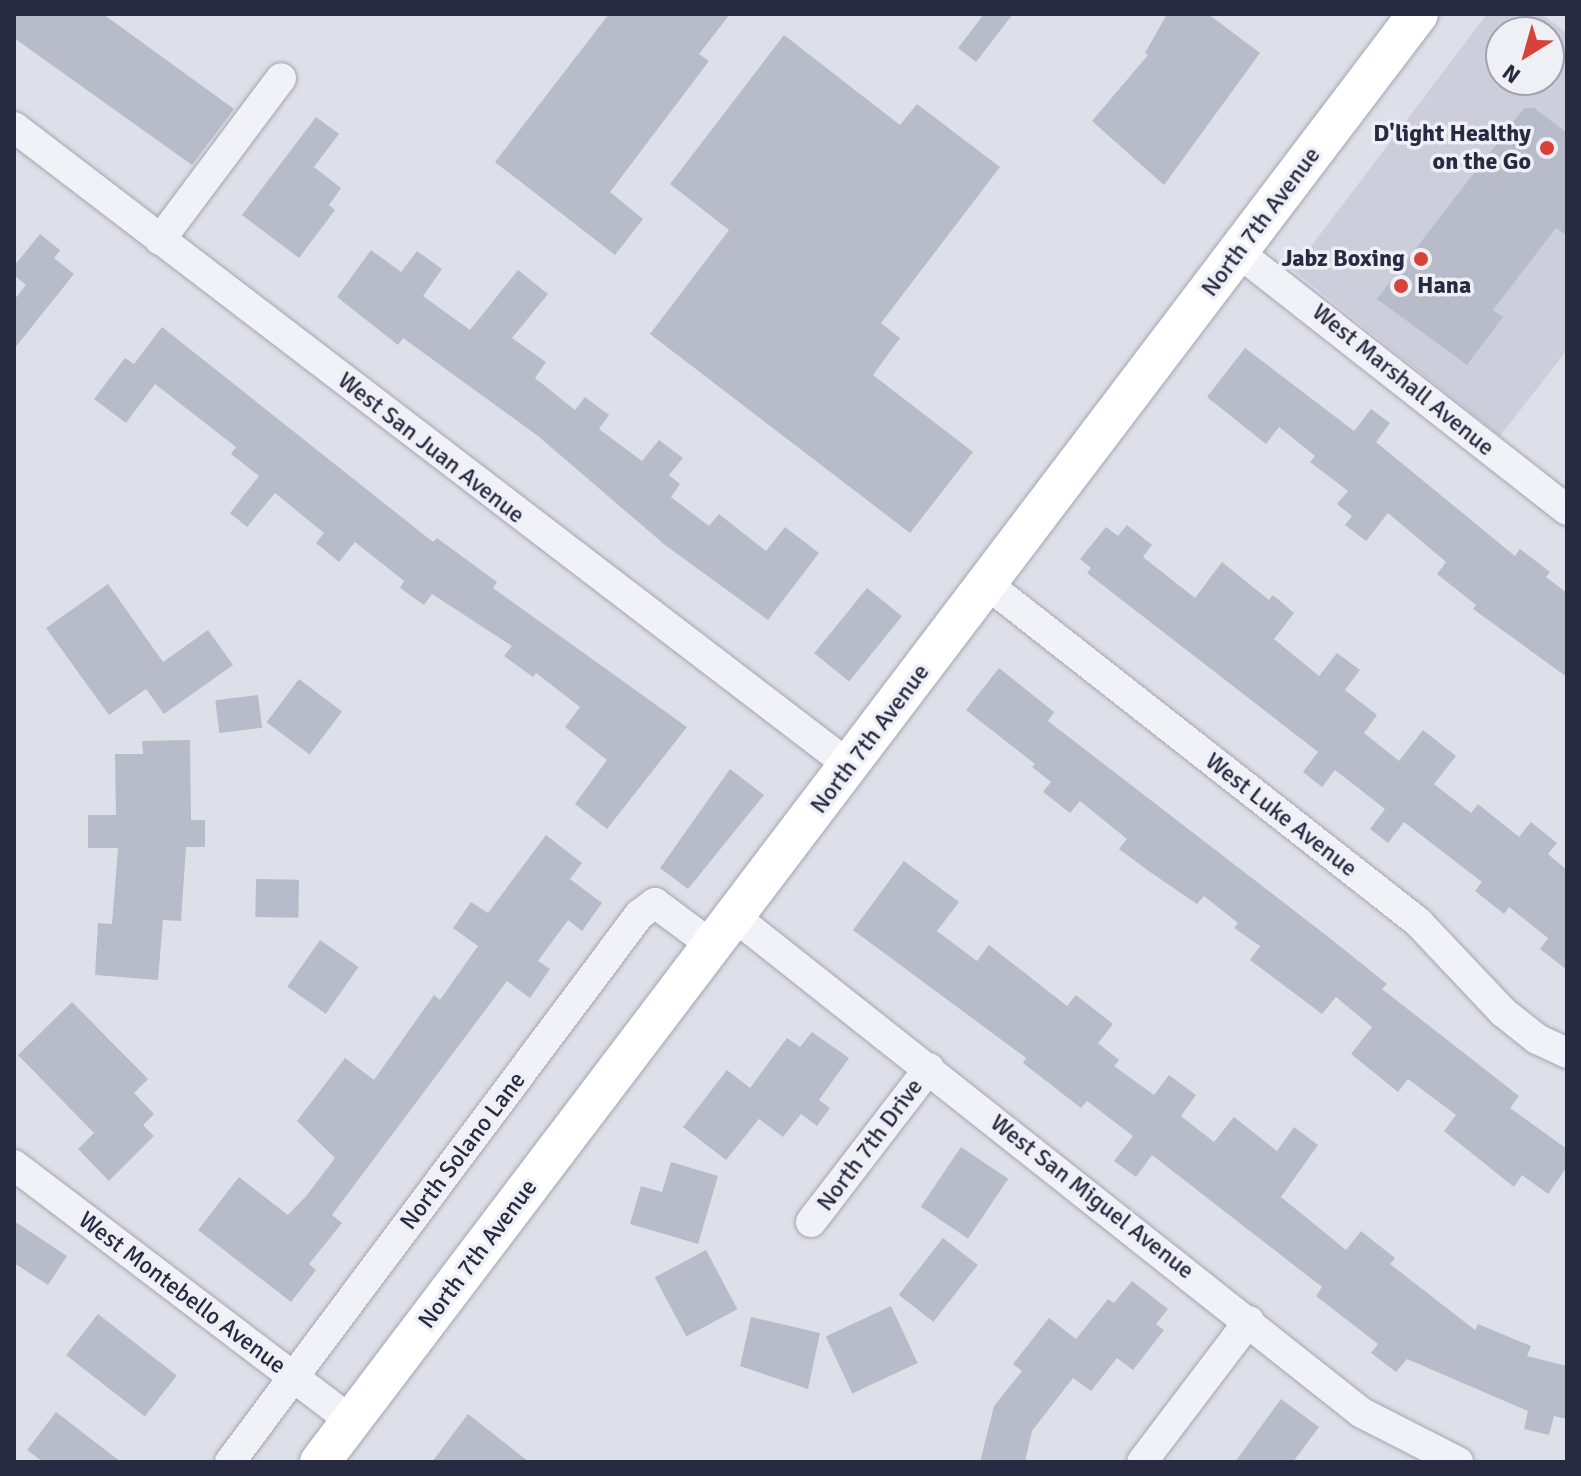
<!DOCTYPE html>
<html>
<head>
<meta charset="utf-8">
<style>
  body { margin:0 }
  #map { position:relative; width:1581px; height:1476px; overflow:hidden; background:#dee0e9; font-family:Signika,sans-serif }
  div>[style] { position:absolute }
  .built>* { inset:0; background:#cccfdb }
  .building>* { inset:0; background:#b8bbc9; transform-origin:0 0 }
  .roads { filter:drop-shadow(0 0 2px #a3a6b3) drop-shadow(0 0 2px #a3a6b3) }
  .minor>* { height:30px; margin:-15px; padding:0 15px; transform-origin:15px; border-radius:15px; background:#f1f2f7 }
  .major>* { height:40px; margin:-20px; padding:0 20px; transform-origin:20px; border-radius:20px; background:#fff }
  .dots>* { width:22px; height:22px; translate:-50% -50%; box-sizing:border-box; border:4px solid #eef0f6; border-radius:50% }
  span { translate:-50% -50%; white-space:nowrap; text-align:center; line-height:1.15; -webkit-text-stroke:7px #eef0f6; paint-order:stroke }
  .poi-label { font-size:24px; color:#262b41; font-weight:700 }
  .right { translate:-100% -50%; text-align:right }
  .left { translate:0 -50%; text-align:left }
  .street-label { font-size:24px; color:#262b41 }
  .frame { position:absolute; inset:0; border:16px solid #262b41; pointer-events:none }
  .north { position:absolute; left:1485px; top:16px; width:80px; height:80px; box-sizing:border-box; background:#eef0f6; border:2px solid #9ea1ae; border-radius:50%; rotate:217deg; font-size:22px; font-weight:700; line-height:32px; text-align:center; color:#262b41 }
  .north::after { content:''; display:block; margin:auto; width:28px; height:36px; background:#d7423a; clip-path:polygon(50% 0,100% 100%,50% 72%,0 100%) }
</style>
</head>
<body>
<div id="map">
  <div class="built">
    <i style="clip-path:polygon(evenodd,1487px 14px,1541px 14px,1567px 33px,1567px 350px,1500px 436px,1293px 270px,1487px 14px,1501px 32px,1549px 32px,1549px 80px,1501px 80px,1501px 32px)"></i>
  </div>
  <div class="building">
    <i style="clip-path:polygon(14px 14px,103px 14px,234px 109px,192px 165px,14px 38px)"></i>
    <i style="clip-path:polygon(609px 14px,730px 14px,699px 54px,709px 61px,610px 192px,643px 219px,615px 255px,495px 162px)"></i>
    <i style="clip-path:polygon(984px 14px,1013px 14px,976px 62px,958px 48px)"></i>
    <i style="clip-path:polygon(1167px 14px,1208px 14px,1260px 53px,1164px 185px,1092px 121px,1148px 55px,1145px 53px)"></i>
    <i style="clip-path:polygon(784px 35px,900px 125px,917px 104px,1000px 167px,881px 323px,900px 338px,873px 375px,973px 452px,910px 533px,650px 334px,729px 230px,670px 184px)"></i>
    <i style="clip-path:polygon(1524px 108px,1534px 108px,1567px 133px,1567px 236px,1556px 228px,1493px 310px,1503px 317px,1467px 365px,1377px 299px)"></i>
    <i style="clip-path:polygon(316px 117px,339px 134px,314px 167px,341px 188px,329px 205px,335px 210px,299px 258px,242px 215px)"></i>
    <i style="clip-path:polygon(40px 234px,60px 250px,54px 258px,74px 274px,14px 349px,14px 300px,26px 285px,14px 275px,14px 266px)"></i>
    <i style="clip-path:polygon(371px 250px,401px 272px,417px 251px,442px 269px,423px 296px,470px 330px,518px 270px,548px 294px,512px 338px,546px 362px,535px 378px,575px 410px,585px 397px,609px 415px,599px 429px,642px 461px,659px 440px,683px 458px,669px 475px,680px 484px,671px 497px,709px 526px,719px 514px,766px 551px,785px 527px,819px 553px,768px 620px,665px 545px,538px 436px,403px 338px,398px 345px,337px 297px)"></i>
    <i style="clip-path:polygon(162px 327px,433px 542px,437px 538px,497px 582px,493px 588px,687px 727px,607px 829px,575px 804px,607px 760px,565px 727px,580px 707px,536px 673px,533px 677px,504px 656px,512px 646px,432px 594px,424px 605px,400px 588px,404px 581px,355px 542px,339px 562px,316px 543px,324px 533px,275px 493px,247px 527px,230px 513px,259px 476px,231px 454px,236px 447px,155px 384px,126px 423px,94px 399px,125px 358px,134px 364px)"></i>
    <i style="clip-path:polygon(1245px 348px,1354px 431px,1371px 409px,1390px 423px,1376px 442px,1515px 556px,1520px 549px,1550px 572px,1546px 577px,1567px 593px,1567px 677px,1473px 609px,1476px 605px,1437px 574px,1446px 562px,1388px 513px,1366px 541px,1345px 525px,1352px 516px,1337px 504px,1348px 491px,1310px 462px,1315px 456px,1279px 427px,1266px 444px,1207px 397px)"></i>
    <i style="clip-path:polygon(1127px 525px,1152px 545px,1143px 557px,1195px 598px,1222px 562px,1269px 600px,1273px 595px,1294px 613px,1274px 639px,1319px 676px,1337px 653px,1360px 670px,1345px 690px,1377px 715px,1364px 733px,1399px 761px,1423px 730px,1456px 756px,1434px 784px,1471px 813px,1478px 804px,1519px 837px,1531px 822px,1557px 843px,1548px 854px,1567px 870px,1567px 970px,1540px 949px,1548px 938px,1509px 907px,1504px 914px,1475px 891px,1482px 882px,1404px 822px,1388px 843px,1370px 829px,1385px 809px,1335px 770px,1322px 787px,1303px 772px,1318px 752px,1087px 573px,1091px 568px,1080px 559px,1106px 527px,1118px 536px)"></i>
    <i style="clip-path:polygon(108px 584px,163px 662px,208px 630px,233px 665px,164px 714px,146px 689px,109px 715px,46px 628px)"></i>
    <i style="left:867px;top:588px;width:45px;height:84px;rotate:39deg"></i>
    <i style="clip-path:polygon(999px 668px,1054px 712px,1048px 721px,1331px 939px,1387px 984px,1382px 989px,1519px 1096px,1510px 1108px,1567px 1149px,1567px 1167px,1548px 1194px,1522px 1175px,1514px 1187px,1444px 1131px,1456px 1115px,1408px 1079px,1398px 1092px,1351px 1054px,1372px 1027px,1336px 997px,1322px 1014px,1250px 960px,1260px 946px,1234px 928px,1238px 923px,1204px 896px,1197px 904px,1150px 872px,1119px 849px,1127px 839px,1080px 801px,1070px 813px,1043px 792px,1051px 782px,1032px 767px,1035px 764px,966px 710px)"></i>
    <i style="left:299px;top:679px;width:54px;height:54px;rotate:37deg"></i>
    <i style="left:258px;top:695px;width:33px;height:43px;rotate:83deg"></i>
    <i style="clip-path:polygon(190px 740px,191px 820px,205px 820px,205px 847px,186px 847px,181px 921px,163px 920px,158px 980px,95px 975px,98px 923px,112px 924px,118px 848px,88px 848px,88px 815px,116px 815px,115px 754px,143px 754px,142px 741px)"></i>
    <i style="clip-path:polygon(730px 769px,764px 795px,688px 889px,660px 868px)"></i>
    <i style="clip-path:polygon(546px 835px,582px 863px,570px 879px,602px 903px,582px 931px,568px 920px,538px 961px,550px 969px,530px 998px,507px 981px,332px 1215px,342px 1223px,309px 1264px,316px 1270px,291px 1302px,198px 1230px,239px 1177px,288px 1215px,307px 1195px,335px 1158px,297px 1121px,345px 1058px,374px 1080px,434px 995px,440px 1000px,478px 946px,453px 928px,471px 902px,488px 913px)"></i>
    <i style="clip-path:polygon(904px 861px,959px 902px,937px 931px,977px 961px,989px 945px,1067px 1006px,1076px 995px,1113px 1024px,1098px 1043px,1119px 1060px,1114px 1066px,1154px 1095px,1169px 1075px,1196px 1095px,1181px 1116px,1214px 1142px,1234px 1117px,1277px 1151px,1294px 1127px,1318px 1145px,1281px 1197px,1346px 1250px,1361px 1231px,1395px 1258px,1390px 1264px,1475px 1330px,1478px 1324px,1531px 1346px,1527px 1356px,1567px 1366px,1567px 1419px,1554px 1416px,1549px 1435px,1524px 1429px,1528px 1411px,1407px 1359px,1396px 1372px,1371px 1353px,1378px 1344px,1316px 1296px,1322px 1287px,1152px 1155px,1136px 1177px,1114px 1161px,1133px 1136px,1087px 1101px,1081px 1108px,1023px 1063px,1026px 1058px,853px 930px)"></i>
    <i style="left:256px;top:879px;width:43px;height:38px;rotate:1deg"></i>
    <i style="left:320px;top:940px;width:47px;height:57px;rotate:35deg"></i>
    <i style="clip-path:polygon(72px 1002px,148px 1079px,134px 1093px,154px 1114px,143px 1125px,154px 1136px,109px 1181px,78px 1149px,94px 1133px,18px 1055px)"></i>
    <i style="clip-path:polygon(812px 1032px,849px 1058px,819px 1100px,830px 1108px,817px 1126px,801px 1114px,783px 1137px,759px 1119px,726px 1160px,683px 1127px,727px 1070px,750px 1088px,787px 1038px,800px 1047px)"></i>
    <i style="left:961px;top:1147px;width:57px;height:72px;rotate:34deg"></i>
    <i style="clip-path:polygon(671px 1162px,718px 1176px,698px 1244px,630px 1224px,641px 1186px,662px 1192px)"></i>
    <i style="clip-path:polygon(14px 1221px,67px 1256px,48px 1285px,14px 1263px)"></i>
    <i style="left:943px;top:1238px;width:44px;height:72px;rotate:38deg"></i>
    <i style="left:706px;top:1250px;width:67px;height:58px;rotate:62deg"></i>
    <i style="clip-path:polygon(1132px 1281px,1168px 1309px,1156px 1324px,1164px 1330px,1133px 1370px,1117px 1358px,1091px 1391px,1073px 1378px,1032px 1431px,1025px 1462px,980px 1462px,994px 1406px,1022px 1371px,1013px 1364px,1049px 1318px,1076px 1339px,1108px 1299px,1114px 1303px)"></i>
    <i style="left:891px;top:1306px;width:63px;height:72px;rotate:65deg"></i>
    <i style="left:98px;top:1314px;width:100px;height:52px;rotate:38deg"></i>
    <i style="clip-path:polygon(751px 1317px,820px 1333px,808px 1389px,740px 1366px)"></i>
    <i style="clip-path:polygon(1281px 1399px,1319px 1427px,1293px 1462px,1235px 1462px)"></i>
    <i style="clip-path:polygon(56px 1412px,121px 1462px,43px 1462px,27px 1450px)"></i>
    <i style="clip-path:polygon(468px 1414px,529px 1462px,432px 1462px)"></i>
  </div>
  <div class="roads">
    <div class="minor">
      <i style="left:14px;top:127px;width:1052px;rotate:37.39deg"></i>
      <i style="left:160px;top:240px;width:202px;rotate:-53.2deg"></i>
      <i style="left:1238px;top:252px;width:418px;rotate:38.1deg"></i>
      <i style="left:987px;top:584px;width:548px;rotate:38.1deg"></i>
      <i style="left:1418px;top:922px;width:124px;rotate:46.6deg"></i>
      <i style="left:1503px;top:1012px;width:43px;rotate:38.5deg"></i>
      <i style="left:1537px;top:1039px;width:33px;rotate:25deg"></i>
      <i style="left:735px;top:917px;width:799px;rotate:38.35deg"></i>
      <i style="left:1362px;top:1413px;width:108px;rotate:27deg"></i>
      <i style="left:14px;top:1165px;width:423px;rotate:37.2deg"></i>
      <i style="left:811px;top:1222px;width:194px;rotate:-52.5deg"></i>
      <i style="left:230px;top:1462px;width:683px;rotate:-53.21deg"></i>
      <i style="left:639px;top:915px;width:20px;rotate:-37deg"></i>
      <i style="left:655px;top:903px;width:72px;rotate:36.6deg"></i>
      <i style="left:1142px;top:1462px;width:177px;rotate:-52.8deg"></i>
    </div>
    <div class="major">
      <i style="left:320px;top:1462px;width:1817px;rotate:-52.83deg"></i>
    </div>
  </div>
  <div class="dots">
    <i style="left:1547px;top:148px;background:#d7423a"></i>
    <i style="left:1421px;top:259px;background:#d7423a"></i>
    <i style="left:1401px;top:286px;background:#d7423a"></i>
  </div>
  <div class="poi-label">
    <span class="right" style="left:1531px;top:148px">D'light Healthy<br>on the Go</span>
    <span class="right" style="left:1405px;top:259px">Jabz Boxing</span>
    <span class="left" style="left:1417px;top:286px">Hana</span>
  </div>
  <div class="street-label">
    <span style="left:1261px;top:222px;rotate:-53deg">North 7th Avenue</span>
    <span style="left:1403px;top:380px;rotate:39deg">West Marshall Avenue</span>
    <span style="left:431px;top:448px;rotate:38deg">West San Juan Avenue</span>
    <span style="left:870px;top:739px;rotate:-53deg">North 7th Avenue</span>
    <span style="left:1281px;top:815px;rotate:38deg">West Luke Avenue</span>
    <span style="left:870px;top:1145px;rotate:-53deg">North 7th Drive</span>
    <span style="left:463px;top:1151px;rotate:-53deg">North Solano Lane</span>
    <span style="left:1092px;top:1197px;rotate:38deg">West San Miguel Avenue</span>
    <span style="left:478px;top:1254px;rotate:-53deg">North 7th Avenue</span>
    <span style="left:182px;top:1293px;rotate:37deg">West Montebello Avenue</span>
  </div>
  <div class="frame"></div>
  <div class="north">N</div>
</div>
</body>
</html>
